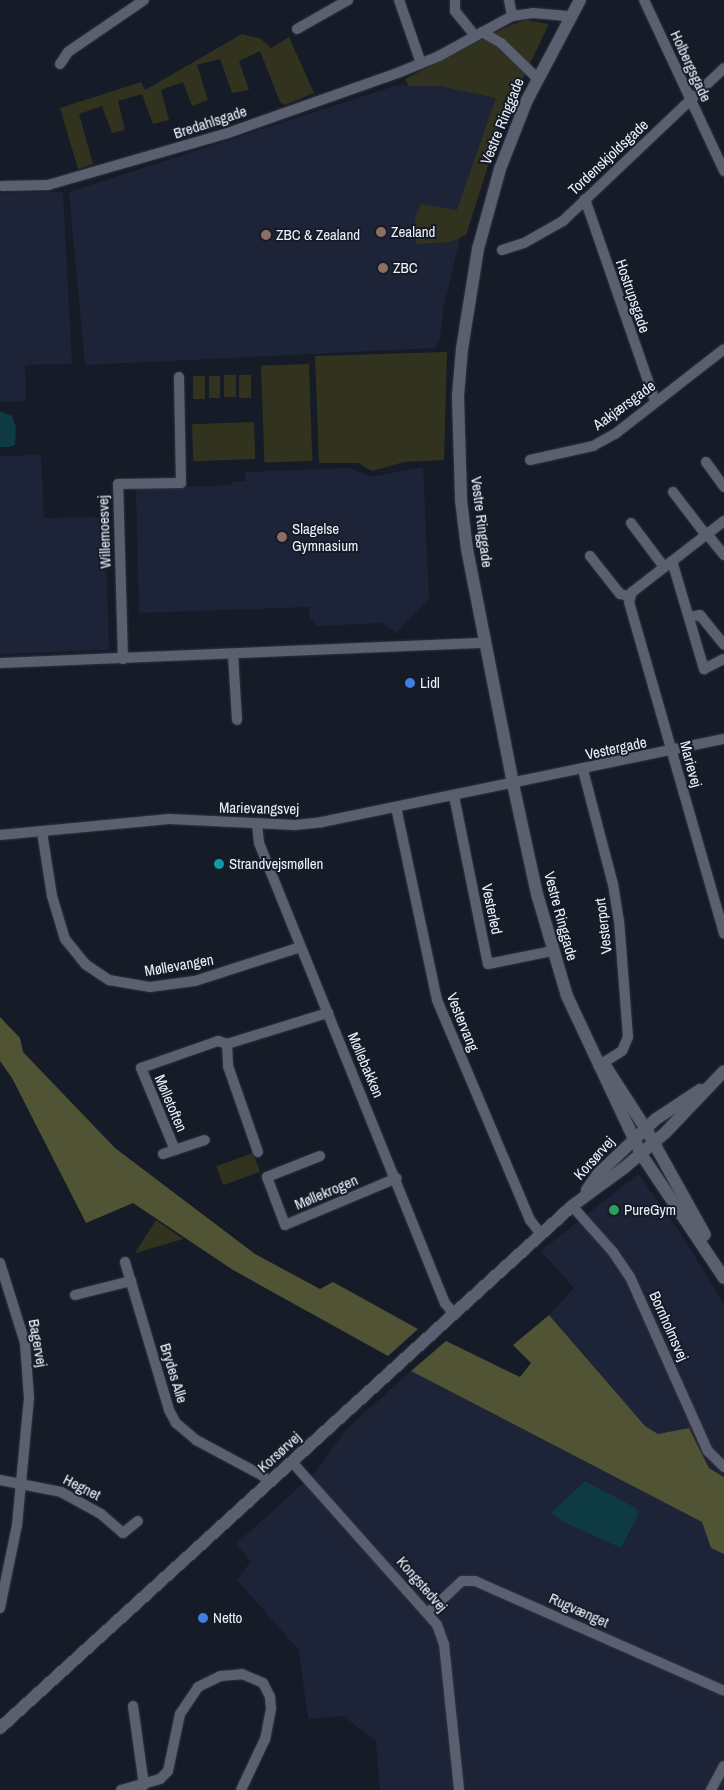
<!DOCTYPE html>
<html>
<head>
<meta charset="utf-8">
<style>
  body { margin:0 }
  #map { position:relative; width:724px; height:1790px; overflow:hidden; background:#161b28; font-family:"Archivo Narrow",sans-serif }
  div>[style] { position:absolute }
  .built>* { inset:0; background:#1e2437 }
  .green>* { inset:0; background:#31331f; transform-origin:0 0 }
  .forest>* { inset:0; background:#505434 }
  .water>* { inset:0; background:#0e3a43 }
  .roads { filter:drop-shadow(0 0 1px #32343f) drop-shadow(0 0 1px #32343f) }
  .minor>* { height:10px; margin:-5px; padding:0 5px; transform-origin:5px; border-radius:5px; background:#5a6070 }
  .tertiary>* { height:12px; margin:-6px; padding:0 6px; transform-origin:6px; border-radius:6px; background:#5a6070 }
  .dots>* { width:14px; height:14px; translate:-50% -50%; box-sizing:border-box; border:2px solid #161b28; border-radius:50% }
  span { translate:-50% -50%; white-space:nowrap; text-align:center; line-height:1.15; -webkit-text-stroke:4px #161b28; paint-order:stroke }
  .street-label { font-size:15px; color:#edf0fa }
  .poi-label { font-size:15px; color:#edf0fa }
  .left { translate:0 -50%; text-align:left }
</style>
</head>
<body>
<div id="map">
  <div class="built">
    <i style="clip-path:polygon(434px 82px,487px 92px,508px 102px,464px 221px,443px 310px,440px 338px,435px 348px,85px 365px,69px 192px,395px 86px)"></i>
    <i style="clip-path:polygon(63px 192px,72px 364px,25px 365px,26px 401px,0 402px,0 193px)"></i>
    <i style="clip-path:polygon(41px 455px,44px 518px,105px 517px,109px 650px,0 654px,0 456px)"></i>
    <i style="clip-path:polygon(423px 467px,429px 599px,396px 633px,382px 623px,318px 626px,310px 618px,309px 607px,139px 613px,136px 489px,232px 485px,232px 482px,246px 481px,245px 472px,349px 468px,371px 477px)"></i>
    <i style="clip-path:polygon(638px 1174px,678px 1229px,724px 1304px,724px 1477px,709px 1468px,689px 1428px,658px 1434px,645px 1426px,549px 1315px,574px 1288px,541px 1251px)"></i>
    <i style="clip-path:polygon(411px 1371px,702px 1522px,711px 1548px,724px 1554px,724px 1790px,380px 1790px,376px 1741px,343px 1716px,308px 1719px,299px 1650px,237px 1580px,251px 1561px,236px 1544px,314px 1474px,344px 1432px)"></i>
  </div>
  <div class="green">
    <i style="clip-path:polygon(526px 20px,549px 24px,502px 122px,466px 235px,450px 242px,416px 244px,415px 217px,421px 204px,457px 210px,496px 98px,440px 86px,409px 86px,405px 79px,508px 26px)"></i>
    <i style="clip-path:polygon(242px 34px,261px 39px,271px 48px,289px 37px,314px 93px,285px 105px,280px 102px,260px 51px,239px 61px,249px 90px,232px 93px,220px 59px,197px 65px,208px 100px,192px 106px,183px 82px,161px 90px,169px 120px,153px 124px,142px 94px,118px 101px,125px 130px,112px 133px,102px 106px,79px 114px,93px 164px,78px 169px,60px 108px,141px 82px,145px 90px)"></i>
    <i style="clip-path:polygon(447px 352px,444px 460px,404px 462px,372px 471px,358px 463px,319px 463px,315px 356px)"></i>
    <i style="left:309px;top:364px;width:97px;height:48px;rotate:88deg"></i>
    <i style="left:236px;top:375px;width:22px;height:12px;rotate:90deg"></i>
    <i style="left:239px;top:375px;width:12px;height:23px"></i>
    <i style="left:205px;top:376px;width:23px;height:12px;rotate:90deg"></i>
    <i style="left:209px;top:376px;width:11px;height:22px"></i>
    <i style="left:254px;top:422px;width:37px;height:62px;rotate:88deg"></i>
    <i style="left:253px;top:1153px;width:20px;height:39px;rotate:70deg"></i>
    <i style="clip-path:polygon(156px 1220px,183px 1239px,136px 1253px,135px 1253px)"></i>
  </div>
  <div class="forest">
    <i style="clip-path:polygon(0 1017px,20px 1038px,23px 1052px,115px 1148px,255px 1254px,320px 1289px,333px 1282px,418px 1329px,388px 1356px,233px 1270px,133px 1203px,86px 1223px,12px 1078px,0 1061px)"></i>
    <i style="clip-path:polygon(549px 1315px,645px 1426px,658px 1434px,689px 1428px,709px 1468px,724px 1477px,724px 1554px,711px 1548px,702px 1522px,411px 1371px,446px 1341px,520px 1377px,531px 1363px,513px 1345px)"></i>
  </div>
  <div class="water">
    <i style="clip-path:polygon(0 411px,12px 416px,16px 427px,15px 445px,9px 447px,0 447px)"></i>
    <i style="clip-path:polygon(585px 1481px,636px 1508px,638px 1515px,621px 1548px,566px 1523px,551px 1513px)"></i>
  </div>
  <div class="roads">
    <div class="minor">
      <i style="left:399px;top:0;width:67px;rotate:70.8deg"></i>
      <i style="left:455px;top:0;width:11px;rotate:90deg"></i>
      <i style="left:455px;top:11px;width:32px;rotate:51deg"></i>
      <i style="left:509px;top:0;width:16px;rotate:79deg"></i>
      <i style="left:644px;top:0;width:189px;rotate:64.9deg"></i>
      <i style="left:297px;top:29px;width:59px;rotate:-29.6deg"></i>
      <i style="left:482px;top:32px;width:22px;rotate:30deg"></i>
      <i style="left:501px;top:43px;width:50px;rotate:44.2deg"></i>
      <i style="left:60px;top:64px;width:14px;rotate:-56deg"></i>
      <i style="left:68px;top:52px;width:92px;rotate:-34.4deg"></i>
      <i style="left:2px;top:186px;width:46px;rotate:-1.2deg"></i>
      <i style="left:48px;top:185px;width:187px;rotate:-16.1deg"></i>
      <i style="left:228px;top:133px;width:182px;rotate:-19.5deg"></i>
      <i style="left:400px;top:72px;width:42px;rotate:-22.3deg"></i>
      <i style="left:439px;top:56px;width:83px;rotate:-28.7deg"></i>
      <i style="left:512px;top:16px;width:21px;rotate:-8deg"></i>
      <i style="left:533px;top:13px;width:37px;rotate:5deg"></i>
      <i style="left:585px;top:199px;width:214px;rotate:70.9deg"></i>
      <i style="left:502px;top:250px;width:23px;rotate:-18deg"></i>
      <i style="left:524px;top:243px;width:45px;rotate:-29.4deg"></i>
      <i style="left:563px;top:221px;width:222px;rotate:-43.5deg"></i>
      <i style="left:530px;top:460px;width:65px;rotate:-12.5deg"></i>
      <i style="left:593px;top:446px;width:25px;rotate:-29deg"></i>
      <i style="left:615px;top:434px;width:138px;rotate:-37.9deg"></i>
      <i style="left:706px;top:462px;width:31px;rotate:54deg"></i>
      <i style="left:673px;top:492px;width:54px;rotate:52.5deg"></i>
      <i style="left:724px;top:521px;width:116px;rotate:142.3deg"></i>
      <i style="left:632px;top:592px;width:10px;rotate:107deg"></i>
      <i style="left:629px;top:602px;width:345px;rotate:74deg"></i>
      <i style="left:631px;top:523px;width:55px;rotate:53.1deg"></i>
      <i style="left:707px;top:534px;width:27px;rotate:51deg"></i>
      <i style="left:590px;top:556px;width:48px;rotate:51.7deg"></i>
      <i style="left:620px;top:594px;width:9px;rotate:13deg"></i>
      <i style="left:672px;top:561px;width:113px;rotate:73.5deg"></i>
      <i style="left:704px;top:669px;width:22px;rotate:-27deg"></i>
      <i style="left:689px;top:617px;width:11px;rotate:-10deg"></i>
      <i style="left:700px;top:615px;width:38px;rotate:51deg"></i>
      <i style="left:233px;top:654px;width:66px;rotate:86.5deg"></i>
      <i style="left:123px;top:659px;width:175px;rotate:-91.6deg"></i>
      <i style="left:118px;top:484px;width:63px;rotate:-0.9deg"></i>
      <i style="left:181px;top:483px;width:106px;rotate:-91.1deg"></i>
      <i style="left:0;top:663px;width:486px;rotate:-2.4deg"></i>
      <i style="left:583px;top:770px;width:118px;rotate:75.3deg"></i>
      <i style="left:613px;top:884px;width:36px;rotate:81deg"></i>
      <i style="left:619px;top:920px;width:117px;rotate:85.6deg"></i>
      <i style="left:628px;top:1037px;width:15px;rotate:113deg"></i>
      <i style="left:622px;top:1051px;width:28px;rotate:148deg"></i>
      <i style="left:454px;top:796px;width:171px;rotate:78.6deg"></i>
      <i style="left:488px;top:964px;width:65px;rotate:-11.5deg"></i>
      <i style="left:396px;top:807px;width:197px;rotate:78deg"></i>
      <i style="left:437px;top:1000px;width:239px;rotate:67.1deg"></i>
      <i style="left:530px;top:1220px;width:18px;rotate:52deg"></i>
      <i style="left:257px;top:824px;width:19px;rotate:84deg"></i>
      <i style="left:259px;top:843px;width:496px;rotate:68deg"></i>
      <i style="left:445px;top:1303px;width:14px;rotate:51deg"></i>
      <i style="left:42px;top:832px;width:65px;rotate:81.1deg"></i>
      <i style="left:52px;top:896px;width:45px;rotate:73.2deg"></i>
      <i style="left:65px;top:939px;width:32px;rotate:51deg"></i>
      <i style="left:85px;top:964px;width:29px;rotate:34deg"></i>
      <i style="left:109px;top:980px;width:42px;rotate:9.7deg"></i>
      <i style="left:150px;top:987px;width:45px;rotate:-7.6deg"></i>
      <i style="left:195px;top:981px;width:111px;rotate:-17.8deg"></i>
      <i style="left:0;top:835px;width:170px;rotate:-5.4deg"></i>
      <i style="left:169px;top:819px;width:126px;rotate:2.7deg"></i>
      <i style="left:295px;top:825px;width:27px;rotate:-6deg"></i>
      <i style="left:322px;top:822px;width:410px;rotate:-11.7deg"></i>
      <i style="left:227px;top:1044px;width:106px;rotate:-17.1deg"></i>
      <i style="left:175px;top:1150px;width:89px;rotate:-112.5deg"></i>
      <i style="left:141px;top:1068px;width:82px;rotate:-19.3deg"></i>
      <i style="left:218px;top:1041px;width:9px;rotate:18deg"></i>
      <i style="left:227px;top:1044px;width:22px;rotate:87deg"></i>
      <i style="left:228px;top:1066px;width:91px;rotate:70.8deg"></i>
      <i style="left:163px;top:1154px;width:44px;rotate:-18.4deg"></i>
      <i style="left:320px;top:1156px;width:57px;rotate:158.4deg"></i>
      <i style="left:267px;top:1177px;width:51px;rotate:69.4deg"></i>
      <i style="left:285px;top:1225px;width:121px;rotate:-22.8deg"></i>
      <i style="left:572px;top:1206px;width:62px;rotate:48.3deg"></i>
      <i style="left:613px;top:1252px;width:30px;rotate:56deg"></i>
      <i style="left:630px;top:1277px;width:191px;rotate:65.9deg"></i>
      <i style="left:708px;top:1451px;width:23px;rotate:45deg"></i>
      <i style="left:125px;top:1262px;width:154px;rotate:73.4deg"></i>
      <i style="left:169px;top:1410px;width:15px;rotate:62deg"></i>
      <i style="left:176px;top:1423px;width:26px;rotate:40deg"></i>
      <i style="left:196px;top:1440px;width:76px;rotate:28.2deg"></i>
      <i style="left:263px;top:1476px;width:9px;rotate:49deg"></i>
      <i style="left:0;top:1263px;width:84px;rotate:72.6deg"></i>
      <i style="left:25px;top:1343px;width:55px;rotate:85.8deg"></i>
      <i style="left:29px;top:1398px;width:128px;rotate:95.4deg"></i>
      <i style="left:17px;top:1525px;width:85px;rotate:101.6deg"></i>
      <i style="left:75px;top:1295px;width:58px;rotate:-14deg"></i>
      <i style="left:292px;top:1462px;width:218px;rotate:48.3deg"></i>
      <i style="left:437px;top:1625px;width:20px;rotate:70deg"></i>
      <i style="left:444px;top:1644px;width:147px;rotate:84.1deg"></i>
      <i style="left:0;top:1480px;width:62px;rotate:11.1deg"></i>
      <i style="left:61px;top:1492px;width:46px;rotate:28.8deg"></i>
      <i style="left:101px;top:1514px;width:29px;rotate:41deg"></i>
      <i style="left:123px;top:1533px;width:19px;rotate:-39deg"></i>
      <i style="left:429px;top:1612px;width:45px;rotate:-43.2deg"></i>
      <i style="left:462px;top:1581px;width:13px"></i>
      <i style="left:475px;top:1581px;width:272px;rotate:23.8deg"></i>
      <i style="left:133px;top:1706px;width:80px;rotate:82.1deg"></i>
      <i style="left:121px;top:1790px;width:41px;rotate:-15.8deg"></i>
      <i style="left:160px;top:1779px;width:11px;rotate:-45deg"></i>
      <i style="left:168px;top:1771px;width:58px;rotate:-78.1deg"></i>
      <i style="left:180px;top:1714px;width:32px;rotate:-56deg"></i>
      <i style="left:198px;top:1687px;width:25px;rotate:-26deg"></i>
      <i style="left:221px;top:1676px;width:21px;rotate:-5deg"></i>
      <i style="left:242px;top:1674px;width:23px;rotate:23deg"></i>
      <i style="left:263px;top:1683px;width:16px;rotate:63deg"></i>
      <i style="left:270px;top:1697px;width:12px;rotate:85deg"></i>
      <i style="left:271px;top:1709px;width:31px;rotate:101deg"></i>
      <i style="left:265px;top:1739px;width:56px;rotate:115.2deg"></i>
      <i style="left:711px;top:1790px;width:27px;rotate:-62deg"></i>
    </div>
    <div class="tertiary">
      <i style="left:580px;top:0;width:113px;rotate:117.9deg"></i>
      <i style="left:527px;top:100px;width:74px;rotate:111.4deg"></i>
      <i style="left:500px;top:169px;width:83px;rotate:105.4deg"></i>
      <i style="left:478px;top:249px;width:101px;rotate:99.1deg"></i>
      <i style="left:462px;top:349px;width:47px;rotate:94.9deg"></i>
      <i style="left:458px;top:396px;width:104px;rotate:88.3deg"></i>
      <i style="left:461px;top:500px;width:49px;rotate:83deg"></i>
      <i style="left:467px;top:549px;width:239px;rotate:78.9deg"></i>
      <i style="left:513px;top:784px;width:113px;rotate:77.7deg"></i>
      <i style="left:537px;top:894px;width:106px;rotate:73.6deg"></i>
      <i style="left:567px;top:996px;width:174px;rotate:64.9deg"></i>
      <i style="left:641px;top:1154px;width:149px;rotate:56.2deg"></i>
      <i style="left:606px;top:1067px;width:74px;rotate:57.2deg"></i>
      <i style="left:646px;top:1129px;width:121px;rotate:60.9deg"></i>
      <i style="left:587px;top:1190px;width:19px;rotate:-55deg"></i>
      <i style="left:598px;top:1174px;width:80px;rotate:-43.5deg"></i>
      <i style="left:656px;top:1119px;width:53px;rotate:-33.4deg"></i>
      <i style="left:0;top:1728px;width:774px;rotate:-42.38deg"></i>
      <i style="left:572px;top:1206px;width:64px;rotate:-36.2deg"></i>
      <i style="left:624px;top:1168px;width:55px;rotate:-40.6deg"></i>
      <i style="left:666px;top:1132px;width:84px;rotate:-46.4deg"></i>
    </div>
  </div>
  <div class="dots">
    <i style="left:381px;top:232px;background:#8d6e63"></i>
    <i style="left:266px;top:235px;background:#8d6e63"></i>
    <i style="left:383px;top:268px;background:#8d6e63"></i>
    <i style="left:282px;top:537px;background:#8d6e63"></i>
    <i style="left:410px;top:683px;background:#3f7fe0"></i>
    <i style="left:219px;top:864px;background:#0f9aa8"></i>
    <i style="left:614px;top:1210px;background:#2e9e5b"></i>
    <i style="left:203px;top:1618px;background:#3f7fe0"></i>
  </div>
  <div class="street-label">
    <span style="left:691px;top:66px;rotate:65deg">Holbergsgade</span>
    <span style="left:502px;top:121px;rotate:-68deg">Vestre Ringgade</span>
    <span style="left:210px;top:122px;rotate:-18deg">Bredahlsgade</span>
    <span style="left:608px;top:157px;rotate:-43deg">Tordenskjoldsgade</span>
    <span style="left:633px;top:296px;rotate:71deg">Hostrupsgade</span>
    <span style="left:624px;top:405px;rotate:-36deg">Aakjærsgade</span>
    <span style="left:482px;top:522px;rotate:83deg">Vestre Ringgade</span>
    <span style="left:104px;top:532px;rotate:-92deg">Willemoesvej</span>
    <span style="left:616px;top:748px;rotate:-12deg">Vestergade</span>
    <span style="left:691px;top:764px;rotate:75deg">Marievej</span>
    <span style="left:259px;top:808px;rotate:1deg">Marievangsvej</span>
    <span style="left:492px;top:909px;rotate:78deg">Vesterled</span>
    <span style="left:561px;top:916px;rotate:75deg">Vestre Ringgade</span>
    <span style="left:603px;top:926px;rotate:-97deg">Vesterport</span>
    <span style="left:179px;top:965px;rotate:-10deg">Møllevangen</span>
    <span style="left:463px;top:1022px;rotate:68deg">Vestervang</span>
    <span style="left:366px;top:1065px;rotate:67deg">Møllebakken</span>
    <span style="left:171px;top:1103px;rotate:67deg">Mølletoften</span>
    <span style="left:594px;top:1158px;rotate:-48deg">Korsørvej</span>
    <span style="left:326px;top:1192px;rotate:-23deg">Møllekrogen</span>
    <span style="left:669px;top:1326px;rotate:66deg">Bornholmsvej</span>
    <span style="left:38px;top:1343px;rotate:80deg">Bagervej</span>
    <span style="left:174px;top:1373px;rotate:73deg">Brydes Alle</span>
    <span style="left:279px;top:1452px;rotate:-42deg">Korsørvej</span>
    <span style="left:82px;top:1487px;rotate:27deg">Hegnet</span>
    <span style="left:422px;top:1584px;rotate:49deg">Kongstedvej</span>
    <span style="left:579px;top:1610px;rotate:24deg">Rugvænget</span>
  </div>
  <div class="poi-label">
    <span class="left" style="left:391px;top:232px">Zealand</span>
    <span class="left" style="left:276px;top:235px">ZBC &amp; Zealand</span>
    <span class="left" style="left:393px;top:268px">ZBC</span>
    <span class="left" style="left:292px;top:537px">Slagelse<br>Gymnasium</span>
    <span class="left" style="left:420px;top:683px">Lidl</span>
    <span class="left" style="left:229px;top:864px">Strandvejsmøllen</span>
    <span class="left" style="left:624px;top:1210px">PureGym</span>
    <span class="left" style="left:213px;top:1618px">Netto</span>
  </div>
</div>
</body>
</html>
